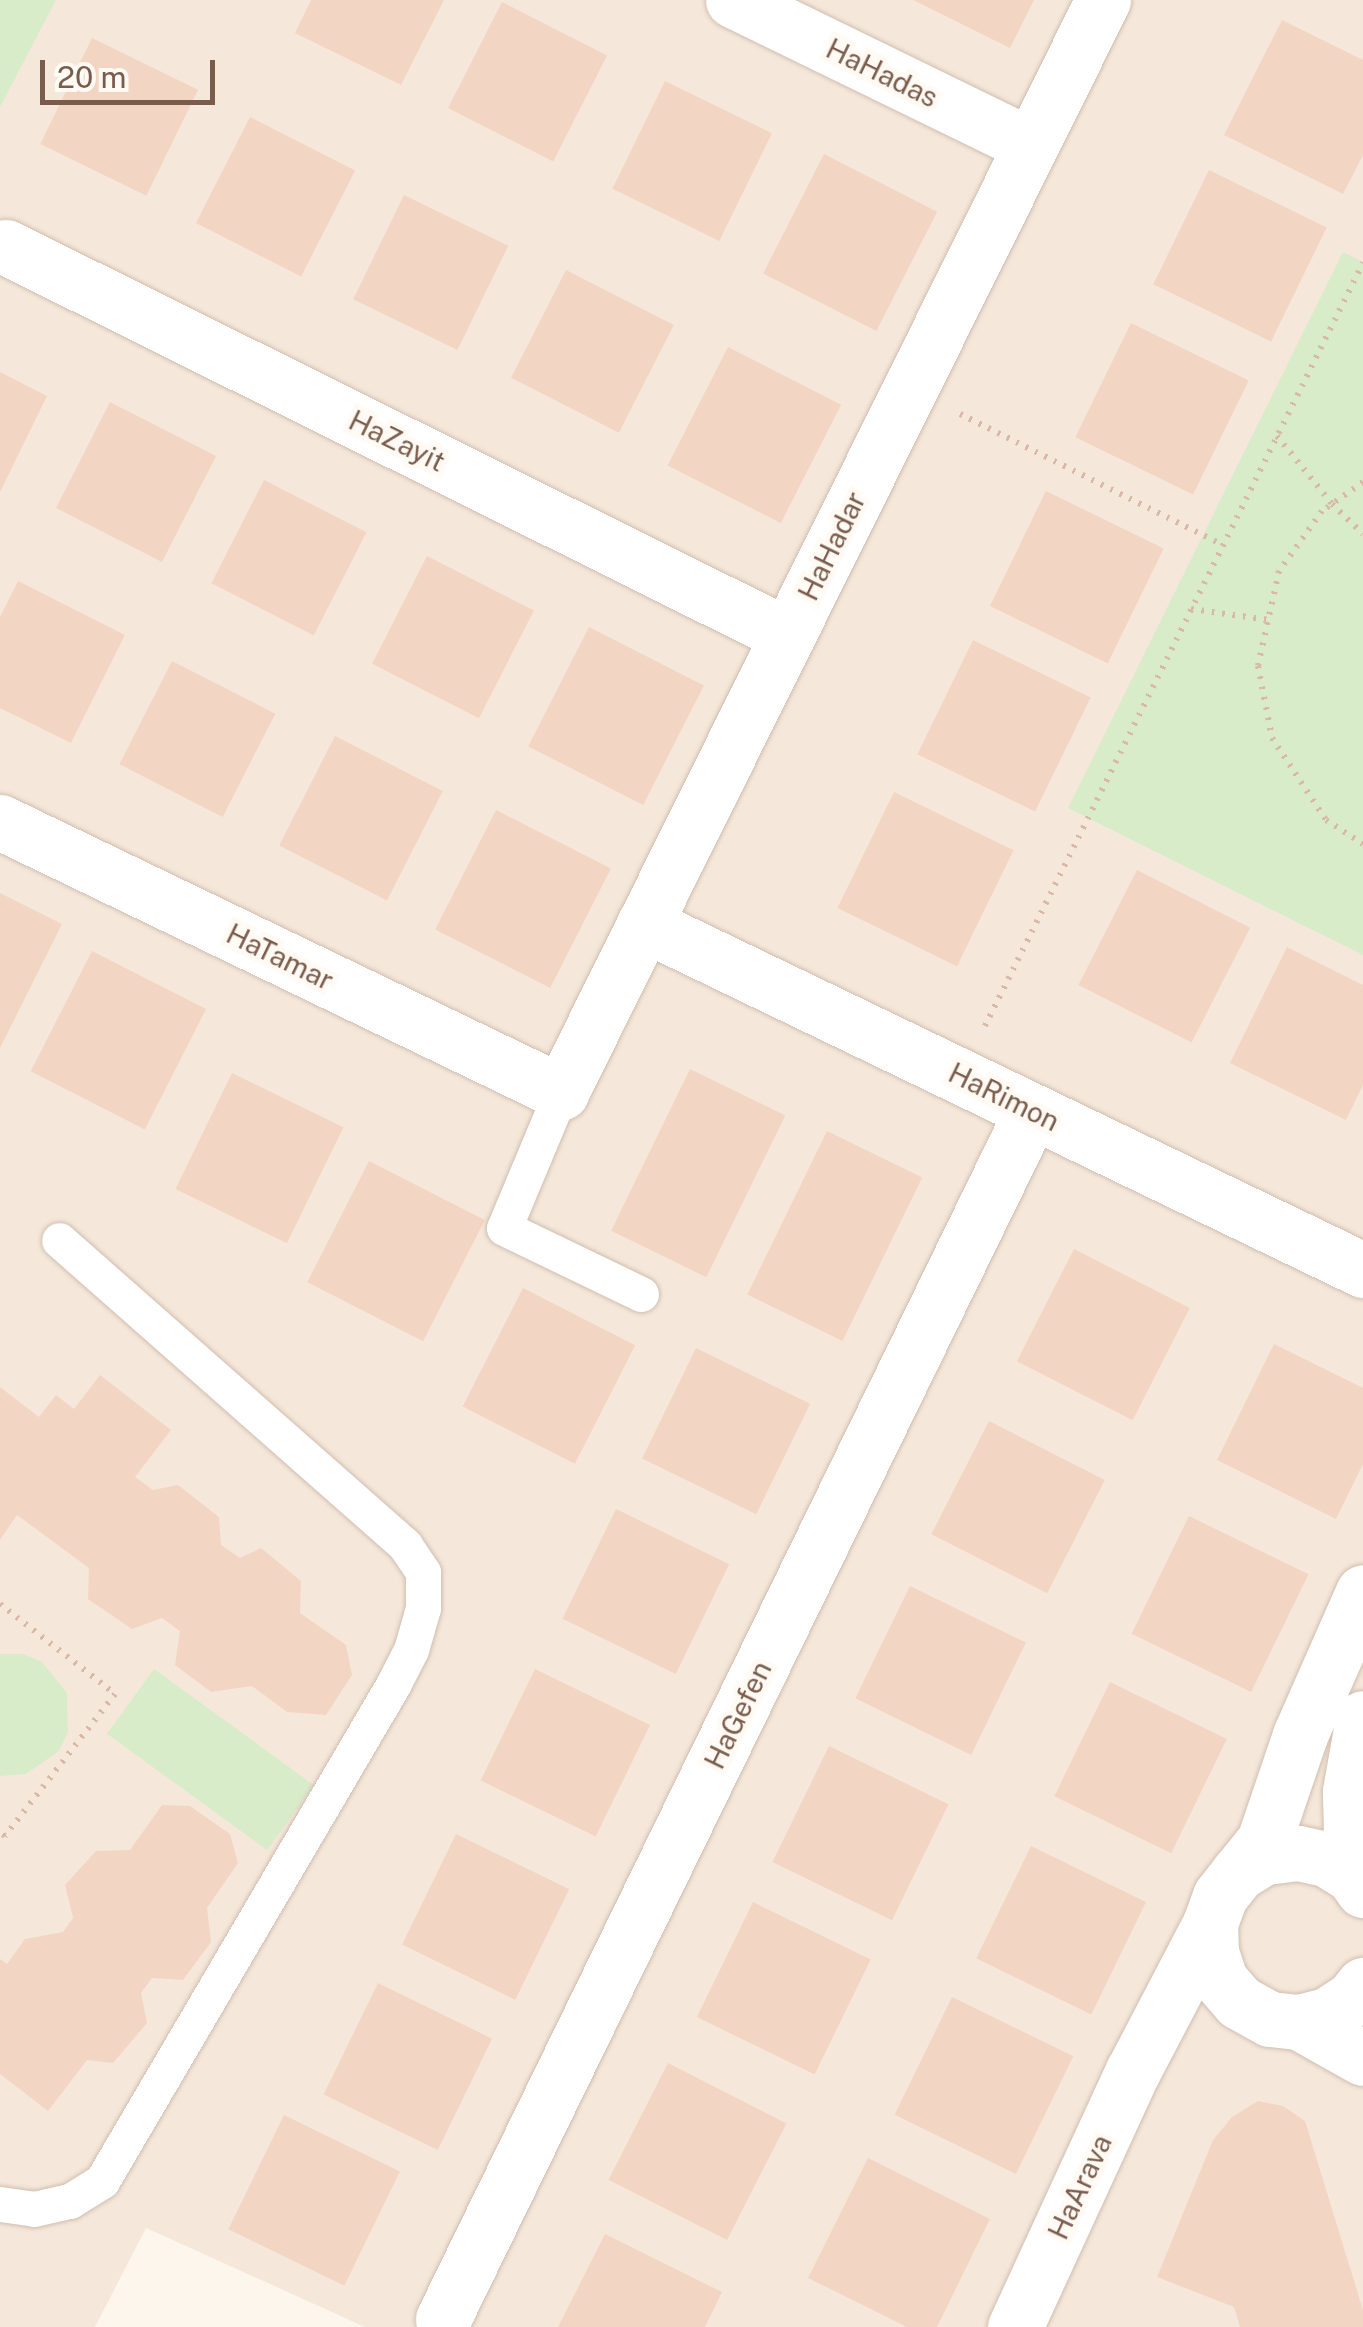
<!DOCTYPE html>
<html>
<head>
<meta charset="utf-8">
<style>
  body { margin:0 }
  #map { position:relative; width:1363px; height:2327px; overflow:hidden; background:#fdf6ec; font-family:"Public Sans",sans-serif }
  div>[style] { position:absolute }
  .residential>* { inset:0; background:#f5e8da }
  .green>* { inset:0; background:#d8ecc9; transform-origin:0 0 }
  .building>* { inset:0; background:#f3d5c3; transform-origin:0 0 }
  .path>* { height:6px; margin-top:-3px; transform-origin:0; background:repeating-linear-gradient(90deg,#d9b8a5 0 2.5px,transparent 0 10.5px) }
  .roads { filter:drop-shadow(0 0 2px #d1beb0) drop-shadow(0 0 2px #d1beb0) }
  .service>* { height:35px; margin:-17.5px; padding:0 17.5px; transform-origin:17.5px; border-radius:17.5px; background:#fff }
  .minor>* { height:55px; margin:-27.5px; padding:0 27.5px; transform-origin:27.5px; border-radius:27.5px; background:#fff }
  .tertiary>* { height:55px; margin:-27.5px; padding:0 27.5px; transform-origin:27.5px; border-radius:27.5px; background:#fff }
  span { translate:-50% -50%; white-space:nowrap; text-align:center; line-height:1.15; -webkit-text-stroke:10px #fffaf3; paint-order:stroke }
  .street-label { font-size:28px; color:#7a5c4d }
  .scale { position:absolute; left:40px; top:60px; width:175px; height:45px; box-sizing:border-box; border:5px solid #7a5c4d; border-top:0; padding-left:12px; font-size:30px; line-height:35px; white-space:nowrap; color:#7a5c4d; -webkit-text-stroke:8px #fffaf3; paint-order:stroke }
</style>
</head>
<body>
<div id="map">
  <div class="residential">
    <i style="clip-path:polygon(0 0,1363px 0,1363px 2327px,365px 2327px,146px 2228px,95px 2327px,0 2327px)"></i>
  </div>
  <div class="green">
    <i style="clip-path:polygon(0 0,56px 0,0 107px)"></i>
    <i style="clip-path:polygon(1343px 252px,1363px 262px,1363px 955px,1068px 808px)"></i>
    <i style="clip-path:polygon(0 1654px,23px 1654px,42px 1662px,67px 1693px,68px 1732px,59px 1751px,26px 1774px,0 1776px)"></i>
    <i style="left:154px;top:1669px;width:198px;height:80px;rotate:36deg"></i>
  </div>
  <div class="building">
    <i style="clip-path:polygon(311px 0,444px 0,401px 85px,295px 33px)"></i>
    <i style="clip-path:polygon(913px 0,1034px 0,1010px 48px)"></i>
    <i style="left:502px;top:2px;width:118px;height:119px;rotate:27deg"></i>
    <i style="clip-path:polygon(1282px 20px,1363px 60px,1363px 155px,1343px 194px,1224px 135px)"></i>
    <i style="left:92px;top:38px;width:118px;height:118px;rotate:26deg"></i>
    <i style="left:665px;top:81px;width:119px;height:120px;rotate:26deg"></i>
    <i style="left:250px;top:117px;width:118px;height:119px;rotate:27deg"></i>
    <i style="left:824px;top:154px;width:127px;height:134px;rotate:27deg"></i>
    <i style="left:1209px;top:170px;width:131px;height:127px;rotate:26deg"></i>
    <i style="left:404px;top:195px;width:116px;height:116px;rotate:26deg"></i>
    <i style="left:566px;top:270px;width:121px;height:121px;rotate:27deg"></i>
    <i style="left:1131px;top:323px;width:131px;height:127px;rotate:26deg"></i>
    <i style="left:728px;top:347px;width:127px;height:133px;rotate:27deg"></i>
    <i style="clip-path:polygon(0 372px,47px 396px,0 492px)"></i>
    <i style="left:110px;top:402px;width:119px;height:119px;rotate:27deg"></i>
    <i style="left:264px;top:480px;width:115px;height:116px;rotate:27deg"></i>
    <i style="left:1046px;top:491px;width:131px;height:128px;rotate:26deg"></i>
    <i style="left:427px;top:556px;width:120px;height:121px;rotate:27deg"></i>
    <i style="clip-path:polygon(18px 581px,125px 635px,71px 743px,0 708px,0 617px)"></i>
    <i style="left:589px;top:627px;width:129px;height:134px;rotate:27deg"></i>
    <i style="left:973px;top:640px;width:131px;height:127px;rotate:26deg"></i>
    <i style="left:172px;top:661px;width:116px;height:116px;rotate:27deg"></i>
    <i style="left:335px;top:736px;width:121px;height:123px;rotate:27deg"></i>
    <i style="left:894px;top:792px;width:133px;height:129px;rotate:26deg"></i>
    <i style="left:496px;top:810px;width:129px;height:134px;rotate:27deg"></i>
    <i style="left:1137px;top:870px;width:127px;height:129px;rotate:27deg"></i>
    <i style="clip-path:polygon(0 893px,62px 924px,0 1048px)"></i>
    <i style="clip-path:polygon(1287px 947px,1363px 985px,1363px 1085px,1346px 1120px,1230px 1063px)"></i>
    <i style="left:92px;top:951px;width:128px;height:135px;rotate:27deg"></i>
    <i style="left:690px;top:1069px;width:106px;height:180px;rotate:26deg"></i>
    <i style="left:232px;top:1073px;width:124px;height:129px;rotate:26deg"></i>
    <i style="left:827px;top:1131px;width:106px;height:182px;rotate:26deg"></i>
    <i style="left:369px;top:1161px;width:130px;height:136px;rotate:27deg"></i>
    <i style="left:1074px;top:1249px;width:130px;height:126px;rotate:27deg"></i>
    <i style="left:523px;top:1288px;width:126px;height:133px;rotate:27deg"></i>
    <i style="clip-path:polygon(1274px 1344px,1363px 1388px,1363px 1464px,1336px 1519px,1217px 1460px)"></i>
    <i style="left:696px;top:1348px;width:127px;height:123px;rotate:26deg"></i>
    <i style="clip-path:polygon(100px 1375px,171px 1430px,135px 1477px,153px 1490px,178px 1485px,219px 1517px,221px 1545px,240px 1558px,261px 1548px,301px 1581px,300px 1613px,346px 1645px,352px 1675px,326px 1715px,287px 1712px,252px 1686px,211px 1692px,175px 1665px,180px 1631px,162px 1618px,132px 1629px,88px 1599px,89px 1568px,17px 1515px,0 1540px,0 1387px,39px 1417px,56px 1395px,74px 1409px)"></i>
    <i style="left:989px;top:1421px;width:130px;height:127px;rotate:27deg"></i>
    <i style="left:616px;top:1509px;width:126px;height:122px;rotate:26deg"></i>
    <i style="left:1189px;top:1516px;width:133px;height:131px;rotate:26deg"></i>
    <i style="left:910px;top:1586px;width:129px;height:125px;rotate:26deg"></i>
    <i style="left:535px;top:1669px;width:128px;height:124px;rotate:26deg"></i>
    <i style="left:1110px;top:1682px;width:130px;height:127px;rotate:26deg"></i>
    <i style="left:829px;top:1746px;width:133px;height:129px;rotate:26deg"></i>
    <i style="clip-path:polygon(162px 1805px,190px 1806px,230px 1834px,238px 1863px,207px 1908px,211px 1942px,183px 1980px,152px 1978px,141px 1993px,147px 2023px,113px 2063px,87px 2060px,48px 2111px,0 2074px,0 1959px,7px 1964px,25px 1939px,63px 1932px,73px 1918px,65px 1885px,96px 1851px,130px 1850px)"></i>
    <i style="left:456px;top:1834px;width:126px;height:123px;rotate:26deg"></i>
    <i style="left:1031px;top:1846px;width:128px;height:125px;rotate:26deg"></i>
    <i style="left:753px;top:1902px;width:131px;height:128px;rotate:26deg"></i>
    <i style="left:378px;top:1983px;width:127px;height:124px;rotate:26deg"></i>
    <i style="left:952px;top:1997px;width:135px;height:131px;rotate:26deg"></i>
    <i style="left:668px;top:2063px;width:133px;height:131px;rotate:27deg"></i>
    <i style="clip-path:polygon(1258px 2101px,1283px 2106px,1305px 2121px,1363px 2310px,1363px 2327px,1240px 2327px,1234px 2307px,1157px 2277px,1213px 2140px,1232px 2117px)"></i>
    <i style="left:284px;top:2115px;width:129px;height:127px;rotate:26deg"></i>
    <i style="clip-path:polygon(868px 2158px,990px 2219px,937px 2327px,907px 2327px,808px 2278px)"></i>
    <i style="clip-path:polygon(605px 2234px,722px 2292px,705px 2327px,558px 2327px)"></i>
  </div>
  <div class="path">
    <i style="left:960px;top:414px;width:294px;rotate:26.5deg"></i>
    <i style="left:1277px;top:436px;width:87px;rotate:51deg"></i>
    <i style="left:1332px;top:504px;width:43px;rotate:44.1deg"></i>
    <i style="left:1363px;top:482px;width:50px;rotate:144.7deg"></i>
    <i style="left:1322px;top:511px;width:74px;rotate:125.6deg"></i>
    <i style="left:1279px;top:571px;width:97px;rotate:102.5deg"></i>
    <i style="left:1258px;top:666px;width:73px;rotate:79deg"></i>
    <i style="left:1272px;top:738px;width:98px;rotate:56.6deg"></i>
    <i style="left:1326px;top:820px;width:44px;rotate:33deg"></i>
    <i style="left:1191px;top:609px;width:79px;rotate:8deg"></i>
    <i style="left:985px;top:1026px;width:852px;rotate:-63.65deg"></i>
    <i style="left:0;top:1604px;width:146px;rotate:38deg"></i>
    <i style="left:115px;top:1694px;width:180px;rotate:127.8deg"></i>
    <i style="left:5px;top:1836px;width:6px;rotate:-141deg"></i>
  </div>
  <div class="roads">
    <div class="service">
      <i style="left:561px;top:1092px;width:147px;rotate:112.7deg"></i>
      <i style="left:504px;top:1228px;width:152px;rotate:25.7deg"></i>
      <i style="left:0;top:2204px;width:34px;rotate:8deg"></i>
      <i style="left:34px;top:2209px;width:37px;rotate:-13deg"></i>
      <i style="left:70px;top:2201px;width:38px;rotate:-32deg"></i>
      <i style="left:102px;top:2181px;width:575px;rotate:-59.6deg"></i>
      <i style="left:393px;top:1685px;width:39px;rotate:-63deg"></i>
      <i style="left:411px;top:1650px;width:44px;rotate:-74.1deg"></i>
      <i style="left:423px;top:1608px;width:36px;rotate:-90deg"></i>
      <i style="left:423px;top:1572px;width:32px;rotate:-124deg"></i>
      <i style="left:405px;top:1545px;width:461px;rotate:-138.6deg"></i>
    </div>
    <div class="minor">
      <i style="left:733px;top:0;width:331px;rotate:26deg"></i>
      <i style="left:6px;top:247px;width:872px;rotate:26.42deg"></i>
      <i style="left:0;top:822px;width:623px;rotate:25.7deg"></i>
      <i style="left:561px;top:1092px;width:1219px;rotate:-63.6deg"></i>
      <i style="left:644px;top:924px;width:798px;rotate:25.7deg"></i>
      <i style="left:443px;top:2319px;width:1344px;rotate:-64.01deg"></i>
      <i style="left:1015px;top:2327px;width:282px;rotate:-65.3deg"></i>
      <i style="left:1133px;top:2071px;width:166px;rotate:-62.4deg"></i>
    </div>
    <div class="tertiary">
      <i style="left:1238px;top:1873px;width:41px;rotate:-50.9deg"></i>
      <i style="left:1264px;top:1841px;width:112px;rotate:-71.2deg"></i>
      <i style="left:1300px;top:1735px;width:156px;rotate:-66.2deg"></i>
      <i style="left:1352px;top:1875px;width:84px;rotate:-91.4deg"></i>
      <i style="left:1350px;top:1791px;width:74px;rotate:-79.9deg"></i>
      <i style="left:1363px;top:1890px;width:19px;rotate:-126deg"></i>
      <i style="left:1352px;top:1875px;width:31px;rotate:-148deg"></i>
      <i style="left:1326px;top:1859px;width:29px;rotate:-168deg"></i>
      <i style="left:1298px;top:1853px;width:34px;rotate:173deg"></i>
      <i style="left:1264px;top:1857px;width:31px;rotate:148deg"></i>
      <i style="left:1238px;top:1873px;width:29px;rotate:128deg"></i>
      <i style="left:1220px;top:1896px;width:30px;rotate:110deg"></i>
      <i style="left:1210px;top:1924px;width:28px;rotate:88deg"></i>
      <i style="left:1211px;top:1952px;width:29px;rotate:72deg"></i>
      <i style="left:1220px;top:1980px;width:29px;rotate:49deg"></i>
      <i style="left:1239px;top:2002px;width:35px;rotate:29deg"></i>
      <i style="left:1270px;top:2019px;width:29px;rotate:6deg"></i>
      <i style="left:1299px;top:2022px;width:29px;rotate:-14deg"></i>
      <i style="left:1327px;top:2015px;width:30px;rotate:-33deg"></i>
      <i style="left:1352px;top:1999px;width:18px;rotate:-52deg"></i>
      <i style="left:1299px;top:2022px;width:73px;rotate:29.4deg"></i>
    </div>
  </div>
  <div class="street-label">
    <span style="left:882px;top:73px;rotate:26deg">HaHadas</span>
    <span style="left:397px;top:441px;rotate:26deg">HaZayit</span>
    <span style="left:832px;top:546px;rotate:-64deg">HaHadar</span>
    <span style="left:280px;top:957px;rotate:26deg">HaTamar</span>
    <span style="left:1004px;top:1097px;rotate:26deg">HaRimon</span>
    <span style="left:738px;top:1715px;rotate:-64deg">HaGefen</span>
    <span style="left:1080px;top:2187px;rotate:-65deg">HaArava</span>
  </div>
  <div class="scale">20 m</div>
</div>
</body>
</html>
